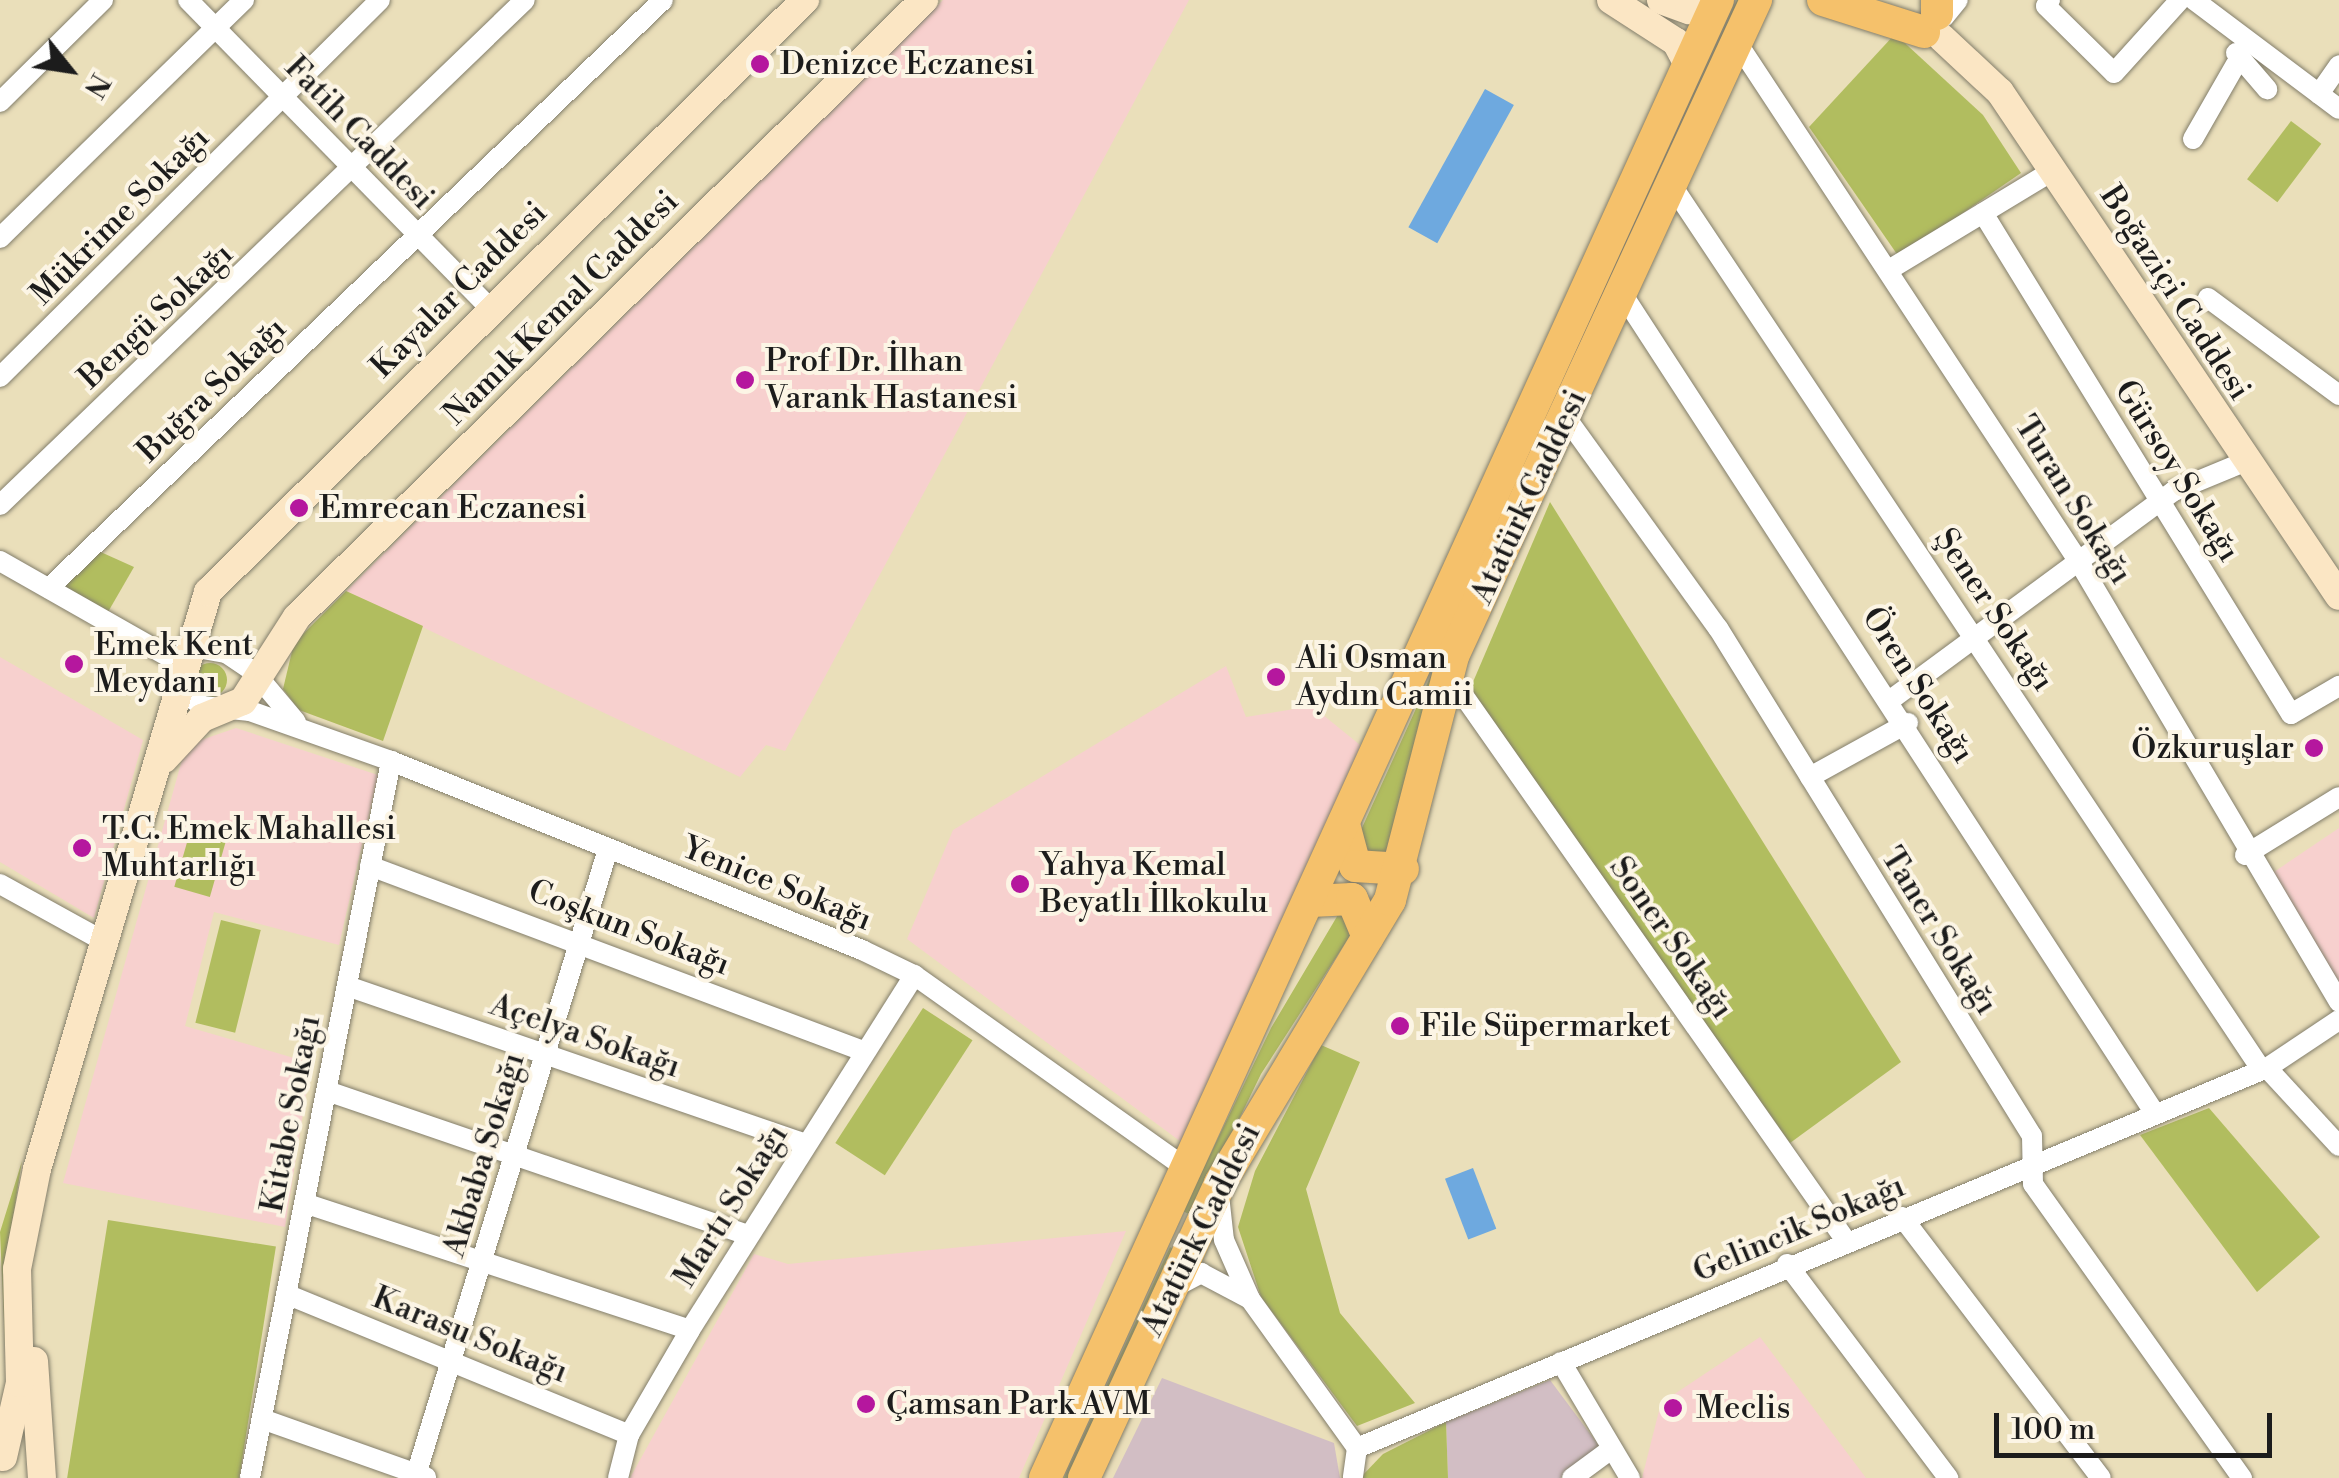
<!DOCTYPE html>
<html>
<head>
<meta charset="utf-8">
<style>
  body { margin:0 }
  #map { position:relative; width:2339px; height:1478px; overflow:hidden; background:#eadfba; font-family:"Libre Bodoni",serif }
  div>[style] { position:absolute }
  .built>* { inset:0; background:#f7d0ce }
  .industrial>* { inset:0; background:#d2bec4 }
  .green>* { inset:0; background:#b1bd5f; transform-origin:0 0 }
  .round { border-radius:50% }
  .water>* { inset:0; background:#6ea9df; transform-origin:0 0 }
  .roads { filter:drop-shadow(0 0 2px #837e6b) drop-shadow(0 0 2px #837e6b) }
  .street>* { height:20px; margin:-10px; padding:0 10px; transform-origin:10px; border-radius:10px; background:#fff }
  .secondary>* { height:28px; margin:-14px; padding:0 14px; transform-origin:14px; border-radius:14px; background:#fbe6c4 }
  .primary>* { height:32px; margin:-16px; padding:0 16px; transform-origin:16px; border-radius:16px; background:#f5c16b }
  .dots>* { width:28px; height:28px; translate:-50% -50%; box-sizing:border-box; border:5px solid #fcf5e5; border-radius:50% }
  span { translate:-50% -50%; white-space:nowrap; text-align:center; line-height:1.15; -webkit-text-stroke:8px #fcf5e5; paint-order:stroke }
  .poi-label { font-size:32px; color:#1c1c1c }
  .left { translate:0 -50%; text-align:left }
  .right { translate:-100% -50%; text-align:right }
  .street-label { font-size:32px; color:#1c1c1c }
  .north { position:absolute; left:20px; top:20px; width:100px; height:100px; -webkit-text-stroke:8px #fcf5e5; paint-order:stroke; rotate:120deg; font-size:28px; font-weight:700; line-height:40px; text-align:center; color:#1c1c1c }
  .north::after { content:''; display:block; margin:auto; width:35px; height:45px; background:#1c1c1c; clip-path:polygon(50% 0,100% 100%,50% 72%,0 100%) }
  .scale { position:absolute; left:1994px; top:1413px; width:278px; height:45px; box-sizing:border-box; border:5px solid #1c1c1c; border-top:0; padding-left:12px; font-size:30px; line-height:35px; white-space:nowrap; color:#1c1c1c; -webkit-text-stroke:8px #fcf5e5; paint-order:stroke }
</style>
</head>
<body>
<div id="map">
  <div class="built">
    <i style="clip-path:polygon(943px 0,1189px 0,785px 751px,766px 745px,740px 777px,346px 591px)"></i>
    <i style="clip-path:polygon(0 657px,143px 740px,94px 918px,0 862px)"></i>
    <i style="clip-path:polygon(1226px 666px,1246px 717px,1312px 706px,1365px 749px,1188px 1147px,907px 939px,953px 830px)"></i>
    <i style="clip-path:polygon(236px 728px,378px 775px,339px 945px,214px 912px,185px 1026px,311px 1063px,285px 1227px,63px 1183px,182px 760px,201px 740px)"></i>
    <i style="clip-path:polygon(2339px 828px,2339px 994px,2268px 876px)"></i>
    <i style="clip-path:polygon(1126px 1231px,1019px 1478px,630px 1478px,754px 1254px,788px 1264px)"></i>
    <i style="clip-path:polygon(1760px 1337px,1866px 1478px,1642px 1478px,1661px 1403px)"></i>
  </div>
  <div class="industrial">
    <i style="clip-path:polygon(1162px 1378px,1334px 1443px,1340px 1478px,1113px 1478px)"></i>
    <i style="clip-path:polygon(1550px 1380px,1600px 1447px,1560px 1478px,1448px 1478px,1446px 1422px)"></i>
  </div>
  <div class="green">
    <i style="clip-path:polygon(1737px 0,1747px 0,1589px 351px,1392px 851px,1374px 862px,1356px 841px)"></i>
    <i style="clip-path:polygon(1895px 34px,1983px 115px,2021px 173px,1899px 257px,1809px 127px)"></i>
    <i style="left:2291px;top:121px;width:38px;height:73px;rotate:37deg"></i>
    <i style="clip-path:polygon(1550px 502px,1901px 1062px,1790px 1143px,1470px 689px)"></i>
    <i style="clip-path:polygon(94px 549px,134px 567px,108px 612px,63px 588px)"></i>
    <i style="clip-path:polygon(346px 591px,423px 626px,383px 741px,299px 710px,283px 689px,294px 643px)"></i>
    <i class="round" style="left:193px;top:663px;width:34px;height:34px"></i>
    <i style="left:190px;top:832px;width:37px;height:57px;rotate:16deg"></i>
    <i style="clip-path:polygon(1342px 908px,1355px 928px,1261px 1074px,1192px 1216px,1183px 1211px,1271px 1028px)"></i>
    <i style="left:221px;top:920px;width:41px;height:106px;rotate:14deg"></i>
    <i style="left:923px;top:1008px;width:59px;height:161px;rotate:33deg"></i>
    <i style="clip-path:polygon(1321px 1045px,1360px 1062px,1306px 1189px,1340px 1313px,1415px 1403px,1357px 1426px,1261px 1297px,1238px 1227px,1255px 1171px)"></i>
    <i style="clip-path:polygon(2209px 1108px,2320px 1237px,2257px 1292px,2140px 1135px)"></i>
    <i style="clip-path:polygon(22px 1161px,10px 1237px,5px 1346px,0 1232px)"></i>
    <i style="left:108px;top:1220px;width:170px;height:262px;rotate:9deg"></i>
    <i style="clip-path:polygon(1170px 1247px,1177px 1251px,1076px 1478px,1064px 1478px)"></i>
    <i style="clip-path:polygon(1446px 1422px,1448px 1478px,1360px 1478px,1383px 1454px)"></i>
  </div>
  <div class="water">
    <i style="left:1485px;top:89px;width:33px;height:158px;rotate:29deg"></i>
    <i style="left:1473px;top:1168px;width:65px;height:30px;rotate:69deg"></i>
  </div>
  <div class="roads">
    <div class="street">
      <i style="left:188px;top:0;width:430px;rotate:45.6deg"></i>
      <i style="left:2050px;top:0;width:7px;rotate:124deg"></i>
      <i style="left:2046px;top:6px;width:95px;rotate:44.6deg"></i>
      <i style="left:2114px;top:73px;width:98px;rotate:-47.9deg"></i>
      <i style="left:2194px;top:0;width:181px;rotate:36.9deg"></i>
      <i style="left:1944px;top:17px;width:22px;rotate:-51deg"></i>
      <i style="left:1736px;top:41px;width:624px;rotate:56.64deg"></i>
      <i style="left:2079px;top:562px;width:511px;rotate:59.42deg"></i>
      <i style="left:2236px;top:53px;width:48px;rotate:49.3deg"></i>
      <i style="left:2319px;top:94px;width:35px;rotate:-55deg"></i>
      <i style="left:0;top:102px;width:145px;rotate:-44.7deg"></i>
      <i style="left:2193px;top:139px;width:86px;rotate:-60.2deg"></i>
      <i style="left:1673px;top:187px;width:1060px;rotate:56.31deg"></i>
      <i style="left:1983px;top:213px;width:588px;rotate:58.42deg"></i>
      <i style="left:2291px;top:714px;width:56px;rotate:-30.3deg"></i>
      <i style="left:0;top:238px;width:341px;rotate:-44.3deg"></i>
      <i style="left:1892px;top:268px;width:189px;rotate:-31.2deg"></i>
      <i style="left:1623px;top:295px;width:974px;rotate:56.98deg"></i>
      <i style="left:2208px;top:298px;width:163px;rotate:36.5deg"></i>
      <i style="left:0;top:377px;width:535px;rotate:-44.77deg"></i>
      <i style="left:1567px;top:419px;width:258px;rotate:54.2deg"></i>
      <i style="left:1718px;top:628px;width:597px;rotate:58.28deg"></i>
      <i style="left:2032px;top:1136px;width:48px;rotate:88.8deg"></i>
      <i style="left:2033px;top:1184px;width:361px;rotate:54.6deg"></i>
      <i style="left:0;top:505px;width:728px;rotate:-43.89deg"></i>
      <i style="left:0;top:561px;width:208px;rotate:29.6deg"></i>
      <i style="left:49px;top:588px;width:850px;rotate:-43.76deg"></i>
      <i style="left:186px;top:646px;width:41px;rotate:9.9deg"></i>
      <i style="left:226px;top:653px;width:34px;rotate:34deg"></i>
      <i style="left:254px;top:672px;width:65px;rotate:50deg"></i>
      <i style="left:1447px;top:672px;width:691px;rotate:54.95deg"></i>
      <i style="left:178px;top:689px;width:29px;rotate:35deg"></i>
      <i style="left:202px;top:706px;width:48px;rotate:5.9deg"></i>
      <i style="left:250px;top:711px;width:150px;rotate:19.5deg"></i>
      <i style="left:391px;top:761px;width:508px;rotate:21.86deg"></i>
      <i style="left:862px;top:950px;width:58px;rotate:25.7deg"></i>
      <i style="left:914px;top:975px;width:334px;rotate:35.4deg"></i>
      <i style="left:1893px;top:698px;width:349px;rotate:-36.4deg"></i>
      <i style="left:2174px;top:491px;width:76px;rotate:-22.5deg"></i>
      <i style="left:1810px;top:777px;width:112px;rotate:-28.9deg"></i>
      <i style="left:2245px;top:855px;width:110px;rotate:-31.7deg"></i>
      <i style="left:370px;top:866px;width:527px;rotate:20.57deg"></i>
      <i style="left:0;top:884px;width:122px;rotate:28.9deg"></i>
      <i style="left:347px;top:986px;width:483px;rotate:19deg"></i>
      <i style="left:2267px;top:1068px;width:106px;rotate:47.3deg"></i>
      <i style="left:327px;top:1091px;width:444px;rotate:18.9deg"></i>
      <i style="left:1219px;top:1195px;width:45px;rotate:83.7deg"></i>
      <i style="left:1224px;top:1240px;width:64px;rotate:66.2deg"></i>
      <i style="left:1250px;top:1299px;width:183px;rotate:54.3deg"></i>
      <i style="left:1357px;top:1448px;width:30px;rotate:98deg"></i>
      <i style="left:304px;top:1203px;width:406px;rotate:18.2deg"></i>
      <i style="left:1902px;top:1217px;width:328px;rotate:52.7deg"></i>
      <i style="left:1787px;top:1264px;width:268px;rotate:53deg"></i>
      <i style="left:1175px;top:1287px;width:30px;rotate:-28deg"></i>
      <i style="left:1201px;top:1273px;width:55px;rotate:28deg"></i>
      <i style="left:286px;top:1294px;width:371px;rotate:22.3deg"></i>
      <i style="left:1561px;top:1362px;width:135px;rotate:59.3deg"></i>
      <i style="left:262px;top:1419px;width:174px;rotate:19.5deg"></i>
      <i style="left:1357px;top:1448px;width:986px;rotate:-22.66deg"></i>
      <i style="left:2267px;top:1068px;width:87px;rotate:-33.7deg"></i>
      <i style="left:250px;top:1478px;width:731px;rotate:-78.87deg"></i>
      <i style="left:415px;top:1478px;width:658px;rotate:-72.94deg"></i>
      <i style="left:618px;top:1478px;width:44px;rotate:-75.7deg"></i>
      <i style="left:629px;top:1435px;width:121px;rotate:-59.8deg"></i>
      <i style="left:690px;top:1330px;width:420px;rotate:-57.7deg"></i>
      <i style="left:1572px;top:1478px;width:47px;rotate:-36.4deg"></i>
    </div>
    <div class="secondary">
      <i style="left:1611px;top:0;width:77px;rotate:32.9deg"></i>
      <i style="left:1676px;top:42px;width:26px;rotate:62deg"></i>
      <i style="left:1661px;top:0;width:30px;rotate:20deg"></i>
      <i style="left:1689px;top:10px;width:28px;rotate:-15deg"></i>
      <i style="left:1942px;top:38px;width:79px;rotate:43deg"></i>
      <i style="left:2000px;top:92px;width:607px;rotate:56.07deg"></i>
      <i style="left:164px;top:759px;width:56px;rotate:-47.2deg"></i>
      <i style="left:202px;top:718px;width:44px;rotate:-22.5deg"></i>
      <i style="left:243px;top:701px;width:100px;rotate:-57.3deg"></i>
      <i style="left:297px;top:617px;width:880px;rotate:-44.54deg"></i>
      <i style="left:34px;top:1361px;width:117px;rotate:86.1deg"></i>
      <i style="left:3px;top:1457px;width:76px;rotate:-77.1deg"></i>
      <i style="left:20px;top:1383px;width:114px;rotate:-91.5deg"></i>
      <i style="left:17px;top:1269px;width:102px;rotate:-78.7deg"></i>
      <i style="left:37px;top:1169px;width:602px;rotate:-73.49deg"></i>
      <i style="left:208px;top:592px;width:841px;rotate:-44.76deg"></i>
    </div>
    <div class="primary">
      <i style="left:1823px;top:0;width:106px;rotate:17.6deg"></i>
      <i style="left:1937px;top:14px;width:14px;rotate:-90deg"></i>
      <i style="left:1345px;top:828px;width:39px;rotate:75deg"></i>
      <i style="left:1355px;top:866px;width:48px;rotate:3.6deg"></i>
      <i style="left:1311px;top:901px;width:41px;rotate:-2.8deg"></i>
      <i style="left:1352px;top:899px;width:41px;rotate:67.2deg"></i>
      <i style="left:1045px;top:1478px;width:1624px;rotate:-65.52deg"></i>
      <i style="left:1084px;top:1478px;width:325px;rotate:-65.2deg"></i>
      <i style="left:1220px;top:1183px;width:330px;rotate:-59deg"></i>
      <i style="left:1390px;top:900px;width:252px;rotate:-75.5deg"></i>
      <i style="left:1453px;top:656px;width:723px;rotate:-65.21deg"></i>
    </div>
  </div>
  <div class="dots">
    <i style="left:760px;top:64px;background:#b5179e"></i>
    <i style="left:745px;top:380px;background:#b5179e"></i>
    <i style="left:299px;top:508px;background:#b5179e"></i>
    <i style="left:74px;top:664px;background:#b5179e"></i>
    <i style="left:1276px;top:677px;background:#b5179e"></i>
    <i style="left:2314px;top:748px;background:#b5179e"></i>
    <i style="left:82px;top:848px;background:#b5179e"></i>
    <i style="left:1020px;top:884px;background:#b5179e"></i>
    <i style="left:1400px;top:1026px;background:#b5179e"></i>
    <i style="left:866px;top:1404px;background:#b5179e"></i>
    <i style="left:1673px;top:1408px;background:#b5179e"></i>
  </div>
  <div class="poi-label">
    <span class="left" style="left:780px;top:64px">Denizce Eczanesi</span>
    <span class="left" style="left:765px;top:380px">Prof Dr. İlhan<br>Varank Hastanesi</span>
    <span class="left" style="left:319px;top:508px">Emrecan Eczanesi</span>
    <span class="left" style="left:94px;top:664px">Emek Kent<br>Meydanı</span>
    <span class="left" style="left:1296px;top:677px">Ali Osman<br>Aydın Camii</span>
    <span class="right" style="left:2294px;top:748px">Özkuruşlar</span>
    <span class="left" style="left:102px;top:848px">T.C. Emek Mahallesi<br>Muhtarlığı</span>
    <span class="left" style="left:1040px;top:884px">Yahya Kemal<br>Beyatlı İlkokulu</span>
    <span class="left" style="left:1420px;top:1026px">File Süpermarket</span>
    <span class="left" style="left:886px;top:1404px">Çamsan Park AVM</span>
    <span class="left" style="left:1696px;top:1408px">Meclis</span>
  </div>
  <div class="street-label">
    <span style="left:359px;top:133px;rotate:46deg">Fatih Caddesi</span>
    <span style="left:120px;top:216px;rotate:-45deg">Mükrime Sokağı</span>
    <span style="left:459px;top:290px;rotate:-45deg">Kayalar Caddesi</span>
    <span style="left:2175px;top:293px;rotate:57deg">Boğaziçi Caddesi</span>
    <span style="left:561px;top:308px;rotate:-45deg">Namık Kemal Caddesi</span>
    <span style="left:156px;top:316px;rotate:-43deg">Bengü Sokağı</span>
    <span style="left:212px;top:390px;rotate:-44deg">Buğra Sokağı</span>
    <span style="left:2177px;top:471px;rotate:58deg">Gürsoy Sokağı</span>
    <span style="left:1529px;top:497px;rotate:-65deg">Atatürk Caddesi</span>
    <span style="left:2073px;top:500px;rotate:58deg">Turan Sokağı</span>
    <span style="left:1994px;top:610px;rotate:56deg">Şener Sokağı</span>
    <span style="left:1918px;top:685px;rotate:57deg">Ören Sokağı</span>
    <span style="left:777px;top:884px;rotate:22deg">Yenice Sokağı</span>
    <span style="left:629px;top:928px;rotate:21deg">Coşkun Sokağı</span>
    <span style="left:1939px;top:931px;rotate:58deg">Taner Sokağı</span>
    <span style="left:1671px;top:938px;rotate:55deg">Soner Sokağı</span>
    <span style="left:585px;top:1036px;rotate:19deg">Açelya Sokağı</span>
    <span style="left:291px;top:1114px;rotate:-79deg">Kitabe Sokağı</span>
    <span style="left:484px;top:1155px;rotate:-73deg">Akbaba Sokağı</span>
    <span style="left:731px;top:1206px;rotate:-58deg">Martı Sokağı</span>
    <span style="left:1799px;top:1229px;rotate:-23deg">Gelincik Sokağı</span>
    <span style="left:1201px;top:1230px;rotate:-64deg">Atatürk Caddesi</span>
    <span style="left:470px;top:1335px;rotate:22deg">Karasu Sokağı</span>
  </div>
  <div class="north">N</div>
  <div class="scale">100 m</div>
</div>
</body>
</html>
